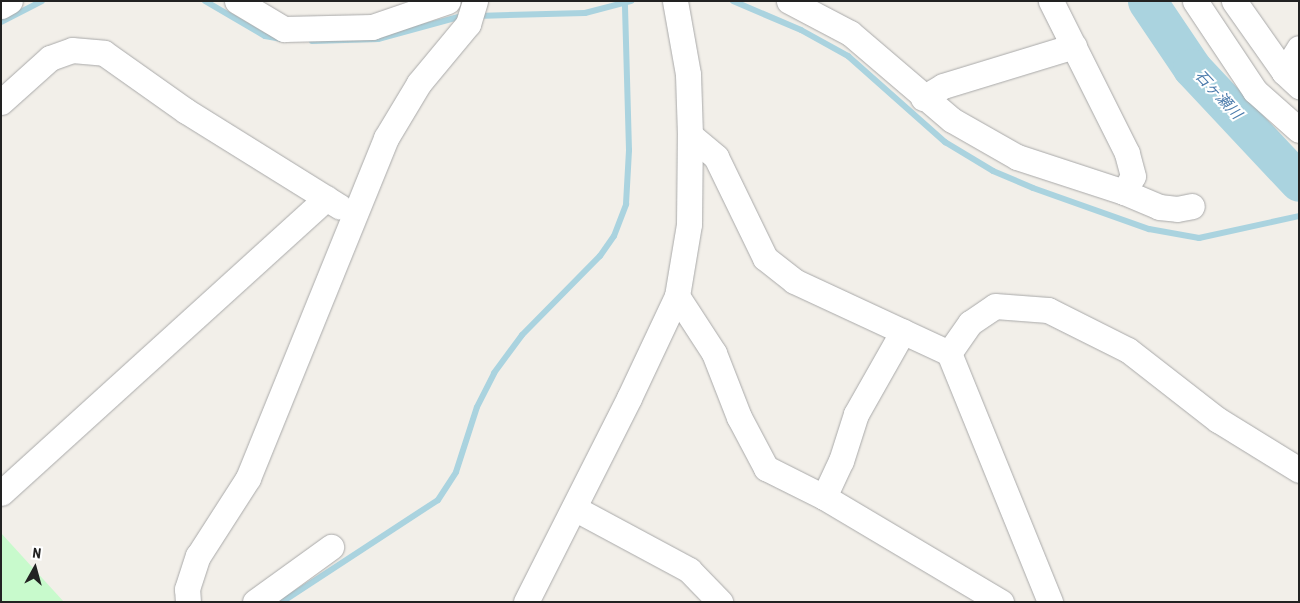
<!DOCTYPE html>
<html>
<head>
<meta charset="utf-8">
<style>
  body { margin:0 }
  #map { position:relative; width:1300px; height:603px; overflow:hidden; background:#f2efe9; font-family:"Roboto Condensed","Noto Sans JP",sans-serif }
  div>[style] { position:absolute }
  .park>* { inset:0; background:#c8facc }
  .stream>* { height:6px; margin:-3px; padding:0 3px; transform-origin:3px; border-radius:3px; background:#aad3df }
  .river>* { height:39px; margin:-19.5px; padding:0 19.5px; transform-origin:19.5px; border-radius:19.5px; background:#aad3df }
  .roads { filter:drop-shadow(0 0 1px #a9a9a9) drop-shadow(0 0 1px #a9a9a9) }
  .minor>* { height:25px; margin:-12.5px; padding:0 12.5px; transform-origin:12.5px; border-radius:12.5px; background:#fff }
  span { translate:-50% -50%; white-space:nowrap; text-align:center; line-height:1.15; -webkit-text-stroke:4px #fff; paint-order:stroke }
  .water-label { font-size:15px; color:#4a7aab; font-style:italic }
  .frame { position:absolute; inset:0; border:2px solid #222; pointer-events:none }
  .north { position:absolute; left:10px; top:543px; width:50px; height:50px; -webkit-text-stroke:4px #fff; paint-order:stroke; rotate:7deg; font-size:14px; font-weight:700; line-height:20px; text-align:center; color:#222 }
  .north::after { content:''; display:block; margin:auto; width:18px; height:22px; background:#222; clip-path:polygon(50% 0,100% 100%,50% 72%,0 100%) }
</style>
</head>
<body>
<div id="map">
  <div class="park">
    <i style="clip-path:polygon(1px 533px,64px 602px,1px 602px)"></i>
  </div>
  <div class="stream">
    <i style="left:205px;top:1px;width:69px;rotate:30.3deg"></i>
    <i style="left:265px;top:36px;width:17px;rotate:10deg"></i>
    <i style="left:733px;top:1px;width:74px;rotate:23.1deg"></i>
    <i style="left:801px;top:30px;width:54px;rotate:29deg"></i>
    <i style="left:848px;top:56px;width:130px;rotate:41.6deg"></i>
    <i style="left:945px;top:142px;width:56px;rotate:31.1deg"></i>
    <i style="left:993px;top:171px;width:43px;rotate:23deg"></i>
    <i style="left:1033px;top:188px;width:123px;rotate:19.5deg"></i>
    <i style="left:1149px;top:229px;width:51px;rotate:10.2deg"></i>
    <i style="left:1199px;top:238px;width:102px;rotate:-12.4deg"></i>
    <i style="left:476px;top:16px;width:109px;rotate:-1.6deg"></i>
    <i style="left:585px;top:13px;width:48px;rotate:-14.6deg"></i>
    <i style="left:1px;top:22px;width:46px;rotate:-27.1deg"></i>
    <i style="left:312px;top:41px;width:66px;rotate:-1.7deg"></i>
    <i style="left:378px;top:39px;width:91px;rotate:-15.3deg"></i>
    <i style="left:282px;top:602px;width:186px;rotate:-33.2deg"></i>
    <i style="left:438px;top:500px;width:33px;rotate:-57deg"></i>
    <i style="left:456px;top:472px;width:68px;rotate:-72.1deg"></i>
    <i style="left:477px;top:407px;width:38px;rotate:-63deg"></i>
    <i style="left:494px;top:373px;width:47px;rotate:-53.6deg"></i>
    <i style="left:522px;top:335px;width:111px;rotate:-45.4deg"></i>
    <i style="left:600px;top:256px;width:24px;rotate:-55deg"></i>
    <i style="left:614px;top:236px;width:34px;rotate:-69deg"></i>
    <i style="left:626px;top:204px;width:54px;rotate:-86.8deg"></i>
    <i style="left:629px;top:150px;width:146px;rotate:-91.6deg"></i>
  </div>
  <div class="river">
    <i style="left:1147px;top:1px;width:81px;rotate:56.1deg"></i>
    <i style="left:1192px;top:68px;width:156px;rotate:46.8deg"></i>
  </div>
  <div class="roads">
    <div class="minor">
      <i style="left:237px;top:1px;width:55px;rotate:30.8deg"></i>
      <i style="left:284px;top:29px;width:88px;rotate:-1.3deg"></i>
      <i style="left:372px;top:27px;width:80px;rotate:-18.9deg"></i>
      <i style="left:789px;top:1px;width:69px;rotate:27.7deg"></i>
      <i style="left:850px;top:33px;width:134px;rotate:40.5deg"></i>
      <i style="left:952px;top:120px;width:75px;rotate:29.6deg"></i>
      <i style="left:1017px;top:157px;width:113px;rotate:18.1deg"></i>
      <i style="left:1124px;top:192px;width:18px;rotate:-61deg"></i>
      <i style="left:1133px;top:176px;width:24px;rotate:-105deg"></i>
      <i style="left:1127px;top:153px;width:170px;rotate:-116.6deg"></i>
      <i style="left:1195px;top:1px;width:108px;rotate:56.3deg"></i>
      <i style="left:1255px;top:91px;width:59px;rotate:41.6deg"></i>
      <i style="left:1234px;top:1px;width:87px;rotate:54.8deg"></i>
      <i style="left:1284px;top:72px;width:21px;rotate:43deg"></i>
      <i style="left:1px;top:6px;width:10px;rotate:-29deg"></i>
      <i style="left:1284px;top:72px;width:28px;rotate:-58deg"></i>
      <i style="left:923px;top:98px;width:23px;rotate:-31deg"></i>
      <i style="left:943px;top:86px;width:137px;rotate:-17deg"></i>
      <i style="left:1px;top:102px;width:66px;rotate:-41.9deg"></i>
      <i style="left:50px;top:58px;width:23px;rotate:-20deg"></i>
      <i style="left:72px;top:50px;width:32px;rotate:5deg"></i>
      <i style="left:104px;top:53px;width:100px;rotate:35.3deg"></i>
      <i style="left:186px;top:111px;width:181px;rotate:31.9deg"></i>
      <i style="left:690px;top:135px;width:34px;rotate:40deg"></i>
      <i style="left:716px;top:157px;width:112px;rotate:64.1deg"></i>
      <i style="left:765px;top:258px;width:37px;rotate:38deg"></i>
      <i style="left:794px;top:281px;width:171px;rotate:24.9deg"></i>
      <i style="left:949px;top:353px;width:269px;rotate:67.9deg"></i>
      <i style="left:1124px;top:192px;width:38px;rotate:23deg"></i>
      <i style="left:1159px;top:207px;width:18px;rotate:6deg"></i>
      <i style="left:1177px;top:209px;width:15px;rotate:-11deg"></i>
      <i style="left:677px;top:296px;width:68px;rotate:57deg"></i>
      <i style="left:714px;top:353px;width:69px;rotate:68.7deg"></i>
      <i style="left:739px;top:417px;width:58px;rotate:62.1deg"></i>
      <i style="left:766px;top:468px;width:65px;rotate:26.6deg"></i>
      <i style="left:824px;top:497px;width:206px;rotate:30.7deg"></i>
      <i style="left:949px;top:353px;width:37px;rotate:-55deg"></i>
      <i style="left:970px;top:323px;width:30px;rotate:-34deg"></i>
      <i style="left:995px;top:306px;width:53px;rotate:4.3deg"></i>
      <i style="left:1048px;top:310px;width:89px;rotate:26.6deg"></i>
      <i style="left:1128px;top:350px;width:114px;rotate:37.9deg"></i>
      <i style="left:1218px;top:420px;width:95px;rotate:31.7deg"></i>
      <i style="left:1px;top:493px;width:439px;rotate:-42.2deg"></i>
      <i style="left:824px;top:497px;width:40px;rotate:-65deg"></i>
      <i style="left:841px;top:461px;width:49px;rotate:-72.3deg"></i>
      <i style="left:856px;top:414px;width:95px;rotate:-60.5deg"></i>
      <i style="left:574px;top:508px;width:131px;rotate:28.3deg"></i>
      <i style="left:689px;top:570px;width:45px;rotate:45.9deg"></i>
      <i style="left:188px;top:602px;width:13px;rotate:-94deg"></i>
      <i style="left:187px;top:589px;width:35px;rotate:-72deg"></i>
      <i style="left:198px;top:556px;width:93px;rotate:-57.3deg"></i>
      <i style="left:248px;top:478px;width:367px;rotate:-67.9deg"></i>
      <i style="left:386px;top:138px;width:64px;rotate:-59deg"></i>
      <i style="left:419px;top:83px;width:77px;rotate:-50.3deg"></i>
      <i style="left:468px;top:24px;width:24px;rotate:-73deg"></i>
      <i style="left:255px;top:602px;width:94px;rotate:-35.9deg"></i>
      <i style="left:526px;top:602px;width:229px;rotate:-63.2deg"></i>
      <i style="left:629px;top:398px;width:113px;rotate:-64.8deg"></i>
      <i style="left:677px;top:296px;width:73px;rotate:-80.5deg"></i>
      <i style="left:689px;top:224px;width:89px;rotate:-89.4deg"></i>
      <i style="left:690px;top:135px;width:61px;rotate:-91.9deg"></i>
      <i style="left:688px;top:74px;width:74px;rotate:-100.1deg"></i>
    </div>
  </div>
  <div class="water-label">
    <span style="left:1218px;top:95px;rotate:47deg">石ヶ瀬川</span>
  </div>
  <div class="frame"></div>
  <div class="north">N</div>
</div>
</body>
</html>
